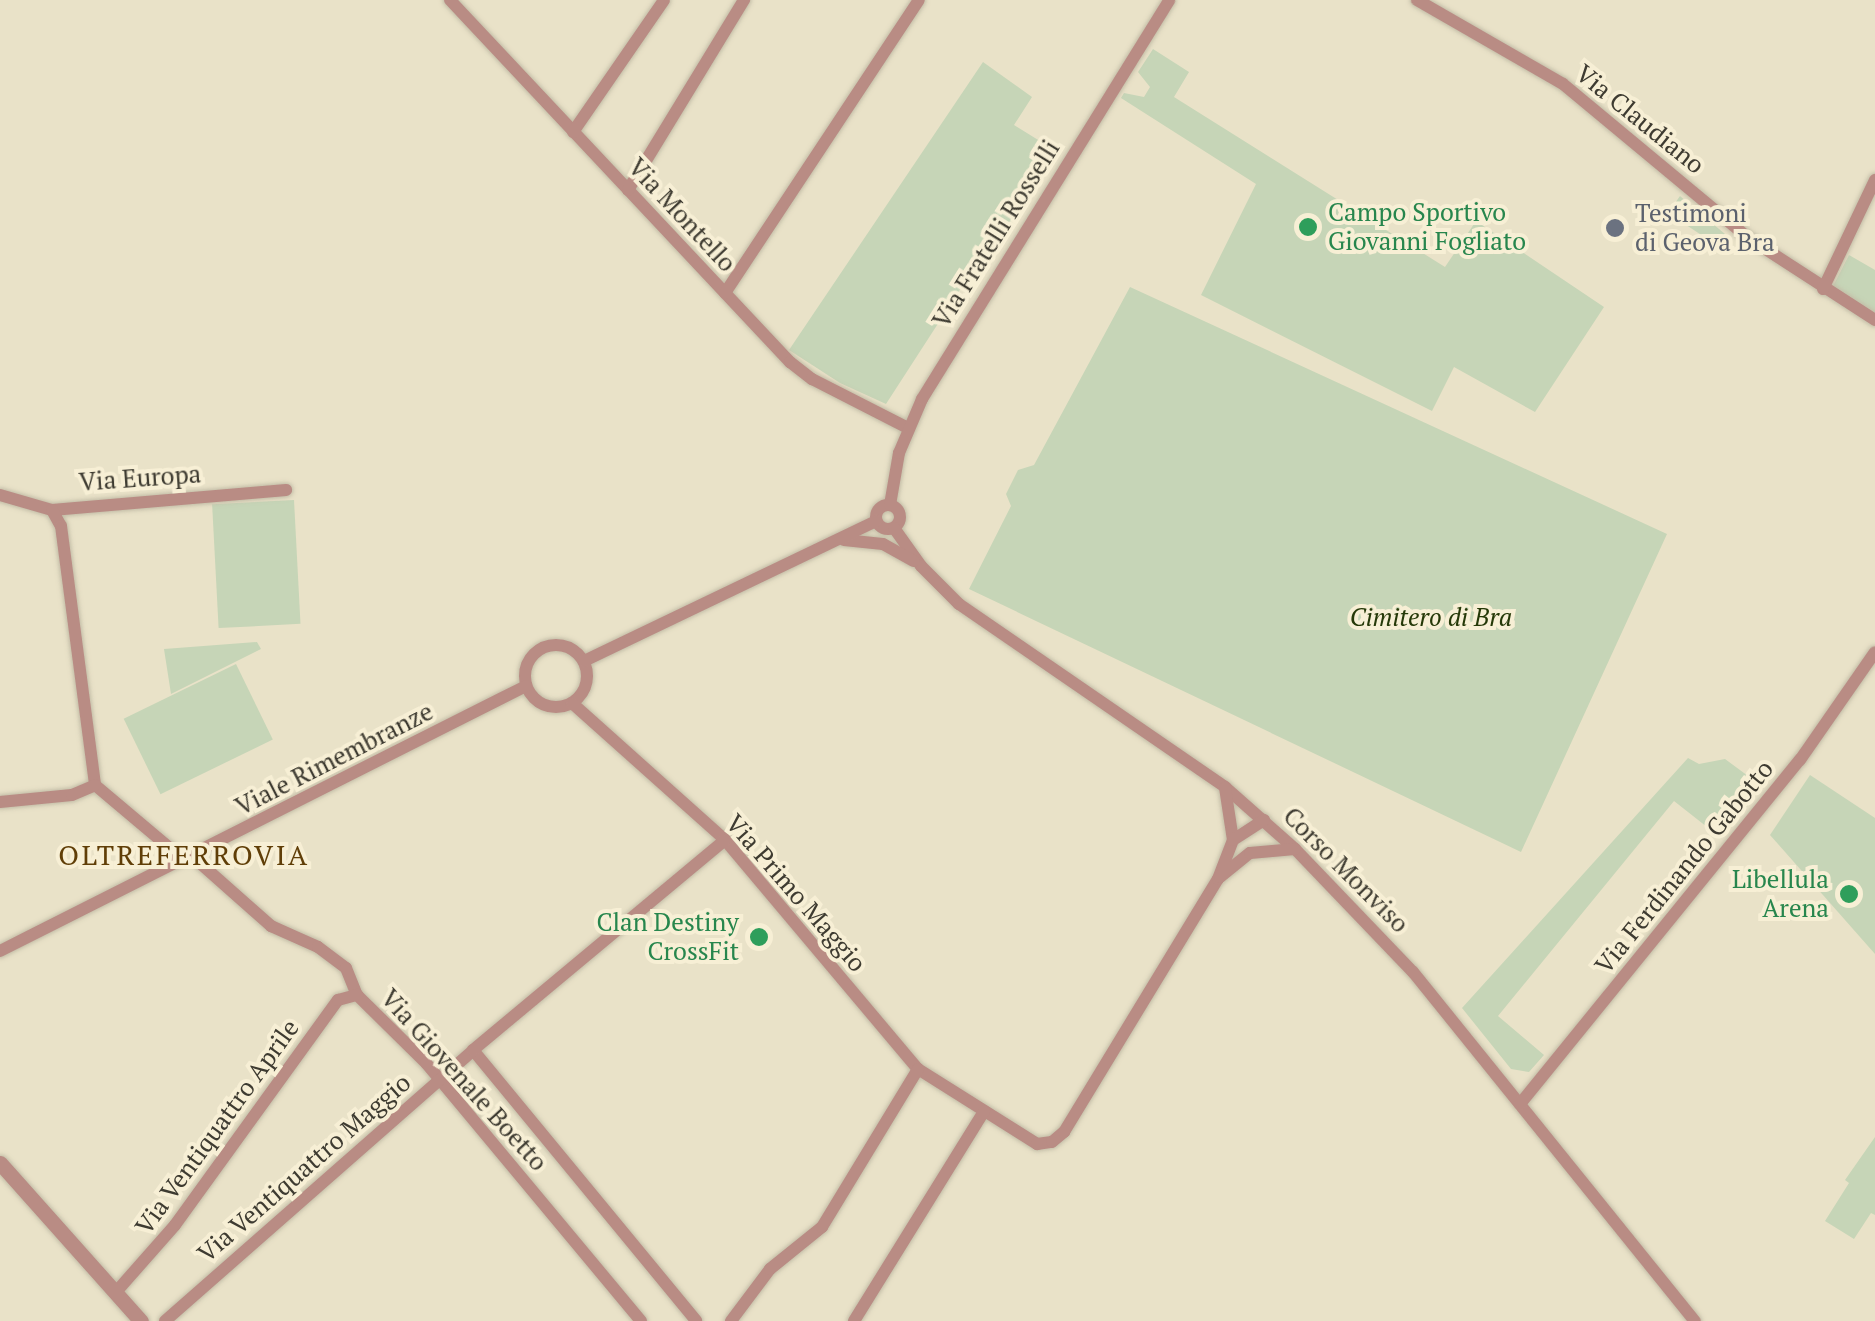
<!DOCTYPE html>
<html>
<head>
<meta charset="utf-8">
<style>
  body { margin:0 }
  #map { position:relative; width:1875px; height:1321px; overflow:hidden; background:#e9e2c8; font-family:"PT Serif",serif }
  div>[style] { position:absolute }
  .green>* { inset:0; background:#c6d5b7; transform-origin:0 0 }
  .roads { filter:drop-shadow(0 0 2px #c3bda7) drop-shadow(0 0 2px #c3bda7) }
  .minor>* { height:12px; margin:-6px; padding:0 6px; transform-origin:6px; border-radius:6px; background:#b98c84 }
  .minor>.ring { margin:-6px; padding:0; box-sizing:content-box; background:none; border:12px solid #b98c84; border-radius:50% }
  .tertiary>* { height:15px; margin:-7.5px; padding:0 7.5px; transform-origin:7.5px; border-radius:7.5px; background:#b98c84 }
  .dots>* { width:28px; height:28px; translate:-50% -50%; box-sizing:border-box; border:5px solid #f7efd5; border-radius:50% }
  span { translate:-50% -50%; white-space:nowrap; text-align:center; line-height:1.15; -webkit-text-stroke:8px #f7efd5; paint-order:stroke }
  .street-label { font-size:25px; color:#3e3b31 }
  .leisure-label { font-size:25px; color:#27864d }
  .left { translate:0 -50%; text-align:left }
  .right { translate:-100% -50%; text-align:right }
  .worship-label { font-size:25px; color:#5b616d }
  .park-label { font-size:25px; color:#253908; font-style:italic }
  .neighbourhood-label { font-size:28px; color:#603e07; letter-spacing:2.5px }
</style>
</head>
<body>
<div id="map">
  <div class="green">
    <i style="clip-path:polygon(1153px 49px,1189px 72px,1174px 97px,1445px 267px,1476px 221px,1604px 307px,1535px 412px,1454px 367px,1432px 411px,1201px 295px,1256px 184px,1121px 98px,1124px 93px,1144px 97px,1150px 87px,1138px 72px)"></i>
    <i style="clip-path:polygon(983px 62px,1032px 97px,1014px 125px,1056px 151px,1004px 238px,996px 234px,886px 404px,840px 383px,789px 350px)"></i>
    <i style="clip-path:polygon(1680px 196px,1725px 234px,1718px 246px,1668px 213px)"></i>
    <i style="clip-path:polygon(1849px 255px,1875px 270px,1875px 313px,1832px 288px)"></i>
    <i style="clip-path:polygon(1130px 287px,1667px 534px,1521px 852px,969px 589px,1011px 506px,1006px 494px,1018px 470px,1034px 465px)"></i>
    <i style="left:294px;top:500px;width:124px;height:82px;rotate:87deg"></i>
    <i style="clip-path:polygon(257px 642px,261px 649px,171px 694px,164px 649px)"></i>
    <i style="left:236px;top:664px;width:84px;height:125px;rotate:64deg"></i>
    <i style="clip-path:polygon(1688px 758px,1699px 764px,1725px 759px,1763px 787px,1721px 838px,1674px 801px,1498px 1016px,1544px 1055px,1529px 1072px,1511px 1069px,1462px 1008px)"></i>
    <i style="clip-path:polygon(1810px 775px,1875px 818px,1875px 954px,1770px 835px)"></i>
    <i style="clip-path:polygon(1875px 1137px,1875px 1215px,1871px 1213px,1854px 1239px,1825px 1221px,1849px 1183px,1845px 1180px)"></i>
  </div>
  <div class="roads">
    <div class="minor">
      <i style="left:450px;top:0;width:497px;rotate:46.8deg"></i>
      <i style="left:790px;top:362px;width:28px;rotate:38deg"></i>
      <i style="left:812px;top:379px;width:108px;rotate:27deg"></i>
      <i style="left:1417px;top:0;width:168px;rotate:29.9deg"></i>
      <i style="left:1563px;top:84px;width:243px;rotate:39.7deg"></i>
      <i style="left:1750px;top:239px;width:149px;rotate:32.9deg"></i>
      <i style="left:573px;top:132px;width:160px;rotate:-55.4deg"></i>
      <i style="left:628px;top:190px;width:223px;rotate:-58.6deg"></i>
      <i style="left:1823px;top:289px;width:121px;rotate:-64.5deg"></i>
      <i style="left:725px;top:293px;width:351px;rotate:-56.5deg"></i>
      <i style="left:0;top:495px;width:54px;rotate:16.1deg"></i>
      <i style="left:52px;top:510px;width:235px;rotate:-4.9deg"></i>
      <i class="ring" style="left:876px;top:505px;width:12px;height:12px"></i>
      <i style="left:890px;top:505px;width:53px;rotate:-80.2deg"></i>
      <i style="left:899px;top:453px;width:59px;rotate:-66.9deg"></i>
      <i style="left:922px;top:399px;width:469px;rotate:-58.2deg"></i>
      <i style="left:52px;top:510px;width:18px;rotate:61deg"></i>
      <i style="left:61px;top:526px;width:261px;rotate:82.5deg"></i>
      <i style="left:95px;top:785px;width:116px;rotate:40.1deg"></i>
      <i style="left:894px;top:528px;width:47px;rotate:54.6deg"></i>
      <i style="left:921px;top:566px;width:54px;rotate:45deg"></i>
      <i style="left:959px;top:604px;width:323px;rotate:34.5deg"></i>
      <i style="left:1225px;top:787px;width:94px;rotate:41.5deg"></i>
      <i style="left:1295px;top:849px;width:170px;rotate:46.2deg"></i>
      <i style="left:1413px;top:972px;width:449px;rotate:51.1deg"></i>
      <i style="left:844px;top:540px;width:39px;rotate:6deg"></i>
      <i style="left:883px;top:544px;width:35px;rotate:29deg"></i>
      <i class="ring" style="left:525px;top:645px;width:50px;height:50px"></i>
      <i style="left:584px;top:661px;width:324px;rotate:-25.6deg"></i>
      <i style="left:572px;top:703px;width:205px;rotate:41.8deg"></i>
      <i style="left:725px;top:840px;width:299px;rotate:49.9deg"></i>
      <i style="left:918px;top:1069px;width:141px;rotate:32.2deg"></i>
      <i style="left:1037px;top:1144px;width:15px;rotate:-8deg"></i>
      <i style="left:1052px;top:1142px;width:16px;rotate:-40deg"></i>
      <i style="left:1064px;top:1132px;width:296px;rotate:-58.7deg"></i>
      <i style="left:1218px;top:879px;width:42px;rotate:-69deg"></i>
      <i style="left:1233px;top:840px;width:53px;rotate:-98.7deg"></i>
      <i style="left:0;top:802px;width:72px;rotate:-5.6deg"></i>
      <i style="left:72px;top:795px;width:25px;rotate:-23deg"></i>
      <i style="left:1233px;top:840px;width:37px;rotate:-33deg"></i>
      <i style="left:192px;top:856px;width:106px;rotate:41.5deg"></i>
      <i style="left:271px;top:926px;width:51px;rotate:24.1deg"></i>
      <i style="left:318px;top:947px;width:35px;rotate:37deg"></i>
      <i style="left:346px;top:968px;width:29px;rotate:68deg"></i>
      <i style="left:357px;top:995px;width:97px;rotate:44.6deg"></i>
      <i style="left:426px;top:1063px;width:336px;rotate:50.2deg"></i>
      <i style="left:1220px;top:877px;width:38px;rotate:-39deg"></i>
      <i style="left:1250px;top:853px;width:45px;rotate:-5.1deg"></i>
      <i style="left:0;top:951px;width:589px;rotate:-26.74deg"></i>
      <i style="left:473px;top:1050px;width:351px;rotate:50.5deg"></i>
      <i style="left:1520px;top:1104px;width:444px;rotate:-50.9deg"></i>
      <i style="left:1800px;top:760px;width:131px;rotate:-55.2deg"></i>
      <i style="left:116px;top:1292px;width:89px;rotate:-48.6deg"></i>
      <i style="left:175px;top:1225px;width:278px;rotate:-54.1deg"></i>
      <i style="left:338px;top:1000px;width:20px;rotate:-15deg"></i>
      <i style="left:165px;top:1321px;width:410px;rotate:-41.3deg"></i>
      <i style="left:473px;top:1050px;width:328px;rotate:-39.8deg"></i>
      <i style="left:731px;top:1321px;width:65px;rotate:-53.1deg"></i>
      <i style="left:770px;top:1269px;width:67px;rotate:-38.9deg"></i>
      <i style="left:822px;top:1227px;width:185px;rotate:-58.7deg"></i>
      <i style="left:854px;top:1321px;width:247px;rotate:-58.2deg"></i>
    </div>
    <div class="tertiary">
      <i style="left:0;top:1163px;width:212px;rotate:48.3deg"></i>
    </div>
  </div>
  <div class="dots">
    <i style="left:1308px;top:227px;background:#2e9e5b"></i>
    <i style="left:1615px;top:228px;background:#6b7280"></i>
    <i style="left:1849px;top:894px;background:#2e9e5b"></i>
    <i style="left:759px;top:937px;background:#2e9e5b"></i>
  </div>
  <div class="street-label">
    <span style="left:1640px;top:119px;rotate:39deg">Via Claudiano</span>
    <span style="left:682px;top:215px;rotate:47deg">Via Montello</span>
    <span style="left:996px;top:234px;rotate:-58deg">Via Fratelli Rosselli</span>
    <span style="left:140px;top:478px;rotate:-4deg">Via Europa</span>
    <span style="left:334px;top:759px;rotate:-27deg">Viale Rimembranze</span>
    <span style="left:1684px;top:867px;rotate:-51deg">Via Ferdinando Gabotto</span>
    <span style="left:1346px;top:870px;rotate:45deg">Corso Monviso</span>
    <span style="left:796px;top:893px;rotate:49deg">Via Primo Maggio</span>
    <span style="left:464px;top:1080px;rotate:48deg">Via Giovenale Boetto</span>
    <span style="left:217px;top:1127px;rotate:-54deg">Via Ventiquattro Aprile</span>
    <span style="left:304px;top:1168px;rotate:-41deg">Via Ventiquattro Maggio</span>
  </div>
  <div class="leisure-label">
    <span class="left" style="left:1328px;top:227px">Campo Sportivo<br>Giovanni Fogliato</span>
    <span class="right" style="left:1829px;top:894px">Libellula<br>Arena</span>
    <span class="right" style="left:739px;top:937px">Clan Destiny<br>CrossFit</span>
  </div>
  <div class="worship-label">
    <span class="left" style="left:1635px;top:228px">Testimoni<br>di Geova Bra</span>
  </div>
  <div class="park-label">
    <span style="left:1431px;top:617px">Cimitero di Bra</span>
  </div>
  <div class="neighbourhood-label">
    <span style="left:184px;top:855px">OLTREFERROVIA</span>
  </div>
</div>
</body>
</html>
